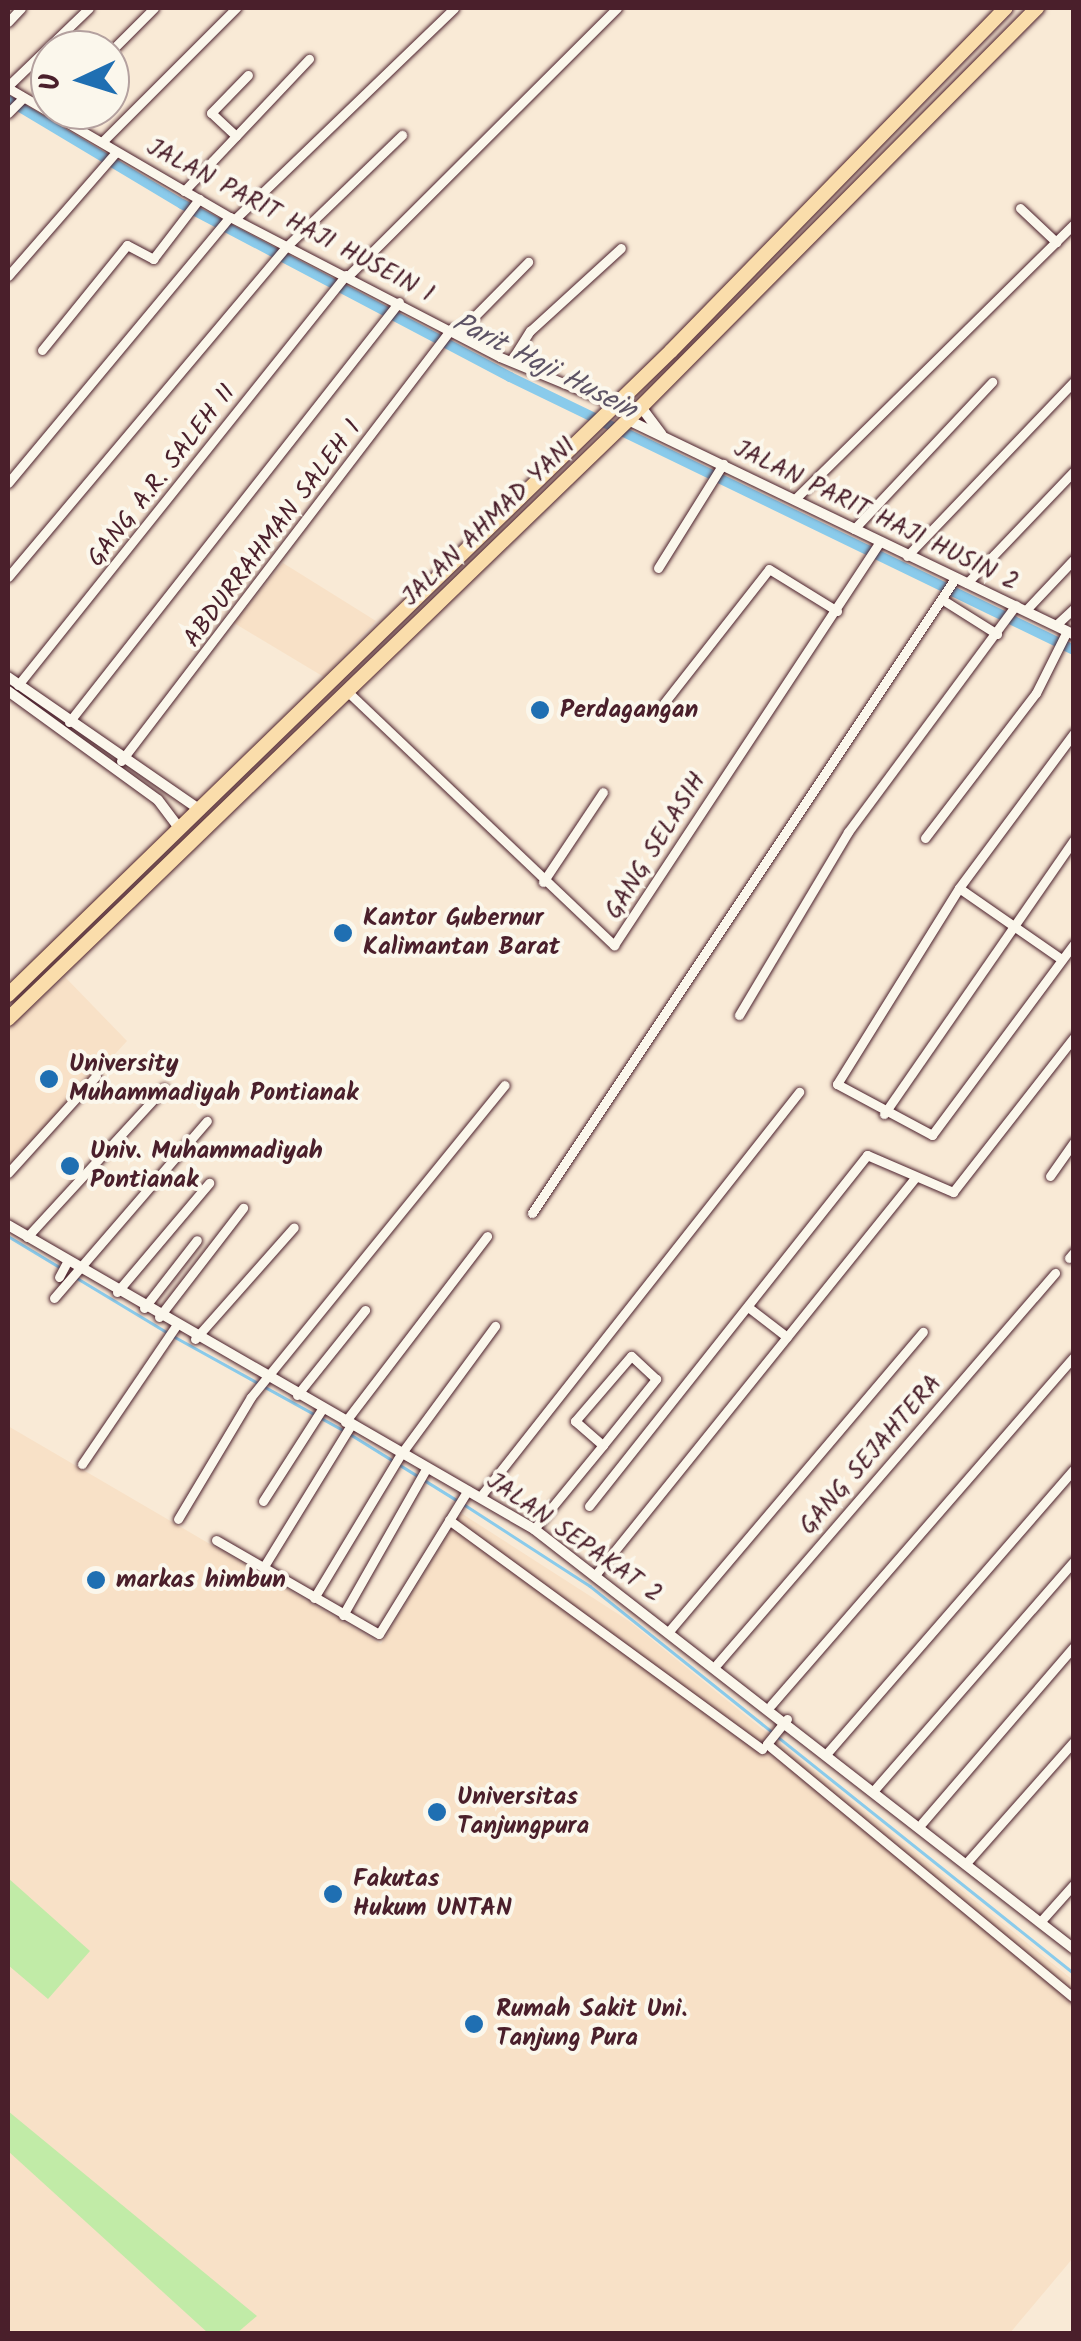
<!DOCTYPE html>
<html>
<head>
<meta charset="utf-8">
<style>
  body { margin:0 }
  #map { position:relative; width:1081px; height:2341px; overflow:hidden; background:#f9ead6; font-family:Kalam,sans-serif }
  div>[style] { position:absolute }
  .built>* { inset:0; background:#f8e1c7 }
  .green>* { inset:0; background:#c1eba7 }
  .stream>* { height:2.5px; margin:-1.25px; padding:0 1.25px; transform-origin:1.25px; border-radius:1.25px; background:#8acbeb }
  .canal>* { height:10px; margin:-5px; padding:0 5px; transform-origin:5px; border-radius:5px; background:#8acbeb }
  .roads { filter:drop-shadow(0 0 2px #4a1f2b) drop-shadow(0 0 2px #4a1f2b) }
  .minor>* { height:9px; margin:-4.5px; padding:0 4.5px; transform-origin:4.5px; border-radius:4.5px; background:#fbf7ec }
  .tertiary>* { height:10px; margin:-5px; padding:0 5px; transform-origin:5px; border-radius:5px; background:#fbf7ec }
  .trunk>* { height:14px; margin:-7px; padding:0 7px; transform-origin:7px; border-radius:7px; background:#faddab }
  .dots>* { width:28px; height:28px; translate:-50% -50%; box-sizing:border-box; border:5px solid #fbf7ec; border-radius:50% }
  span { translate:-50% -50%; white-space:nowrap; text-align:center; line-height:1.15; -webkit-text-stroke:8px #fbf7ec; paint-order:stroke }
  .street-label { font-size:25px; color:#4a1f2b }
  .poi-label { font-size:25px; color:#4a1f2b; font-weight:700 }
  .left { translate:0 -50%; text-align:left }
  .water-label { font-size:28px; color:#5d5365; font-style:italic }
  .frame { position:absolute; inset:0; border:10px solid #4a1f2b; pointer-events:none }
  .north { position:absolute; left:30px; top:30px; width:100px; height:100px; box-sizing:border-box; background:#fbf7ec; border:2px solid #b4a19f; border-radius:50%; rotate:266deg; font-size:28px; font-weight:700; line-height:40px; text-align:center; color:#4a1f2b }
  .north::after { content:''; display:block; margin:auto; width:35px; height:45px; background:#1f6fb2; clip-path:polygon(50% 0,100% 100%,50% 72%,0 100%) }
</style>
</head>
<body>
<div id="map">
  <div class="built">
    <i style="clip-path:polygon(283px 563px,376px 621px,324px 677px,234px 623px)"></i>
    <i style="clip-path:polygon(65px 977px,127px 1041px,8px 1170px,8px 1029px)"></i>
    <i style="clip-path:polygon(8px 1426px,381px 1644px,461px 1513px,629px 1621px,1073px 1980px,1073px 2258px,1010px 2333px,8px 2333px)"></i>
  </div>
  <div class="green">
    <i style="clip-path:polygon(8px 1878px,90px 1951px,48px 1999px,8px 1965px)"></i>
    <i style="clip-path:polygon(8px 2111px,257px 2316px,237px 2333px,208px 2333px,8px 2151px)"></i>
  </div>
  <div class="stream">
    <i style="left:8px;top:1236px;width:62px;rotate:31.1deg"></i>
    <i style="left:77px;top:1278px;width:106px;rotate:31.1deg"></i>
    <i style="left:175px;top:1337px;width:192px;rotate:29deg"></i>
    <i style="left:350px;top:1434px;width:127px;rotate:31.8deg"></i>
    <i style="left:465px;top:1505px;width:149px;rotate:32.9deg"></i>
    <i style="left:590px;top:1586px;width:233px;rotate:38.7deg"></i>
    <i style="left:778px;top:1737px;width:379px;rotate:38.6deg"></i>
  </div>
  <div class="canal">
    <i style="left:8px;top:100px;width:203px;rotate:30.9deg"></i>
    <i style="left:182px;top:204px;width:371px;rotate:27.8deg"></i>
    <i style="left:510px;top:377px;width:627px;rotate:25.83deg"></i>
  </div>
  <div class="roads">
    <div class="minor">
      <i style="left:8px;top:22px;width:19px;rotate:-47deg"></i>
      <i style="left:110px;top:52px;width:62px;rotate:-45deg"></i>
      <i style="left:8px;top:86px;width:112px;rotate:-43.9deg"></i>
      <i style="left:8px;top:88px;width:257px;rotate:30.2deg"></i>
      <i style="left:230px;top:217px;width:304px;rotate:27.4deg"></i>
      <i style="left:500px;top:357px;width:123px;rotate:22.4deg"></i>
      <i style="left:8px;top:113px;width:21px;rotate:-45deg"></i>
      <i style="left:236px;top:136px;width:34px;rotate:-137deg"></i>
      <i style="left:211px;top:113px;width:53px;rotate:-45.8deg"></i>
      <i style="left:102px;top:142px;width:190px;rotate:-45deg"></i>
      <i style="left:184px;top:191px;width:182px;rotate:-46.6deg"></i>
      <i style="left:1020px;top:208px;width:50px;rotate:43.4deg"></i>
      <i style="left:235px;top:219px;width:304px;rotate:-43.9deg"></i>
      <i style="left:8px;top:276px;width:164px;rotate:-48.9deg"></i>
      <i style="left:348px;top:276px;width:380px;rotate:-44.9deg"></i>
      <i style="left:458px;top:333px;width:100px;rotate:-45.4deg"></i>
      <i style="left:42px;top:350px;width:135px;rotate:-51deg"></i>
      <i style="left:127px;top:245px;width:30px;rotate:28deg"></i>
      <i style="left:153px;top:259px;width:76px;rotate:-52.5deg"></i>
      <i style="left:511px;top:361px;width:36px;rotate:-58deg"></i>
      <i style="left:530px;top:331px;width:123px;rotate:-42.4deg"></i>
      <i style="left:8px;top:483px;width:346px;rotate:-50.2deg"></i>
      <i style="left:795px;top:499px;width:392px;rotate:-44.6deg"></i>
      <i style="left:854px;top:529px;width:202px;rotate:-46.8deg"></i>
      <i style="left:907px;top:556px;width:242px;rotate:-46.3deg"></i>
      <i style="left:658px;top:568px;width:123px;rotate:-58deg"></i>
      <i style="left:8px;top:577px;width:433px;rotate:-49.9deg"></i>
      <i style="left:287px;top:246px;width:160px;rotate:-44deg"></i>
      <i style="left:967px;top:583px;width:155px;rotate:-46.3deg"></i>
      <i style="left:943px;top:600px;width:64px;rotate:32.2deg"></i>
      <i style="left:1026px;top:610px;width:70px;rotate:-46.7deg"></i>
      <i style="left:1056px;top:625px;width:25px;rotate:-43deg"></i>
      <i style="left:18px;top:685px;width:525px;rotate:-51.34deg"></i>
      <i style="left:347px;top:691px;width:369px;rotate:43.6deg"></i>
      <i style="left:614px;top:945px;width:483px;rotate:-56.6deg"></i>
      <i style="left:664px;top:703px;width:170px;rotate:-51.9deg"></i>
      <i style="left:769px;top:569px;width:80px;rotate:31.7deg"></i>
      <i style="left:69px;top:722px;width:534px;rotate:-51.84deg"></i>
      <i style="left:1074px;top:733px;width:193px;rotate:126.6deg"></i>
      <i style="left:959px;top:888px;width:231px;rotate:121.9deg"></i>
      <i style="left:837px;top:1084px;width:108px;rotate:28.2deg"></i>
      <i style="left:932px;top:1135px;width:238px;rotate:-53.4deg"></i>
      <i style="left:121px;top:761px;width:544px;rotate:-52.62deg"></i>
      <i style="left:925px;top:838px;width:183px;rotate:-52.6deg"></i>
      <i style="left:1036px;top:693px;width:69px;rotate:-63.4deg"></i>
      <i style="left:543px;top:882px;width:108px;rotate:-56.3deg"></i>
      <i style="left:959px;top:888px;width:124px;rotate:34.8deg"></i>
      <i style="left:739px;top:1015px;width:213px;rotate:-59.2deg"></i>
      <i style="left:848px;top:832px;width:282px;rotate:-53.5deg"></i>
      <i style="left:884px;top:1114px;width:333px;rotate:-55.3deg"></i>
      <i style="left:8px;top:1173px;width:131px;rotate:-47.8deg"></i>
      <i style="left:1050px;top:1176px;width:42px;rotate:-54.8deg"></i>
      <i style="left:532px;top:1213px;width:764px;rotate:-56.31deg"></i>
      <i style="left:27px;top:1237px;width:202px;rotate:-47.4deg"></i>
      <i style="left:1069px;top:1258px;width:8px;rotate:-50deg"></i>
      <i style="left:59px;top:1277px;width:17px;rotate:-62deg"></i>
      <i style="left:117px;top:1292px;width:143px;rotate:-49.8deg"></i>
      <i style="left:54px;top:1298px;width:234px;rotate:-49.2deg"></i>
      <i style="left:748px;top:1307px;width:49px;rotate:37.6deg"></i>
      <i style="left:144px;top:1308px;width:86px;rotate:-52.1deg"></i>
      <i style="left:159px;top:1317px;width:138px;rotate:-52.4deg"></i>
      <i style="left:195px;top:1339px;width:149px;rotate:-48.5deg"></i>
      <i style="left:297px;top:1395px;width:109px;rotate:-51.3deg"></i>
      <i style="left:345px;top:1422px;width:234px;rotate:-52.6deg"></i>
      <i style="left:82px;top:1464px;width:166px;rotate:-55.8deg"></i>
      <i style="left:480px;top:1497px;width:516px;rotate:-51.77deg"></i>
      <i style="left:263px;top:1501px;width:109px;rotate:-57.3deg"></i>
      <i style="left:589px;top:1506px;width:448px;rotate:-51.6deg"></i>
      <i style="left:867px;top:1155px;width:94px;rotate:23.3deg"></i>
      <i style="left:953px;top:1192px;width:197px;rotate:-52deg"></i>
      <i style="left:178px;top:1519px;width:142px;rotate:-59.1deg"></i>
      <i style="left:251px;top:1397px;width:402px;rotate:-50.9deg"></i>
      <i style="left:449px;top:1520px;width:388px;rotate:36.2deg"></i>
      <i style="left:534px;top:1529px;width:109px;rotate:-50.6deg"></i>
      <i style="left:603px;top:1445px;width:85px;rotate:-51.2deg"></i>
      <i style="left:656px;top:1379px;width:34px;rotate:-137deg"></i>
      <i style="left:631px;top:1356px;width:86px;rotate:130.7deg"></i>
      <i style="left:575px;top:1421px;width:37px;rotate:41deg"></i>
      <i style="left:216px;top:1540px;width:188px;rotate:30deg"></i>
      <i style="left:379px;top:1634px;width:169px;rotate:-58.3deg"></i>
      <i style="left:263px;top:1568px;width:168px;rotate:-58.4deg"></i>
      <i style="left:596px;top:1574px;width:507px;rotate:-51.16deg"></i>
      <i style="left:314px;top:1598px;width:168px;rotate:-58.9deg"></i>
      <i style="left:401px;top:1454px;width:159px;rotate:-53.7deg"></i>
      <i style="left:343px;top:1615px;width:170px;rotate:-60.4deg"></i>
      <i style="left:670px;top:1630px;width:391px;rotate:-49.7deg"></i>
      <i style="left:717px;top:1664px;width:517px;rotate:-49.16deg"></i>
      <i style="left:771px;top:1705px;width:461px;rotate:-49deg"></i>
      <i style="left:787px;top:1719px;width:32px;rotate:129deg"></i>
      <i style="left:767px;top:1744px;width:398px;rotate:39.6deg"></i>
      <i style="left:828px;top:1752px;width:375px;rotate:-49deg"></i>
      <i style="left:875px;top:1789px;width:303px;rotate:-48.9deg"></i>
      <i style="left:922px;top:1823px;width:233px;rotate:-49.3deg"></i>
      <i style="left:968px;top:1861px;width:160px;rotate:-48.5deg"></i>
      <i style="left:1041px;top:1921px;width:50px;rotate:-48.3deg"></i>
    </div>
    <div class="tertiary">
      <i style="left:641px;top:407px;width:34px;rotate:53deg"></i>
      <i style="left:628px;top:420px;width:495px;rotate:25.7deg"></i>
      <i style="left:8px;top:677px;width:234px;rotate:34.7deg"></i>
      <i style="left:8px;top:691px;width:185px;rotate:36deg"></i>
      <i style="left:158px;top:800px;width:36px;rotate:53deg"></i>
      <i style="left:8px;top:1225px;width:608px;rotate:30.03deg"></i>
      <i style="left:534px;top:1529px;width:684px;rotate:37.87deg"></i>
    </div>
    <div class="trunk">
      <i style="left:8px;top:995px;width:924px;rotate:-44.17deg"></i>
      <i style="left:671px;top:351px;width:479px;rotate:-45.7deg"></i>
      <i style="left:8px;top:1019px;width:862px;rotate:-44.01deg"></i>
      <i style="left:628px;top:420px;width:581px;rotate:-45.21deg"></i>
    </div>
  </div>
  <div class="dots">
    <i style="left:540px;top:710px;background:#1f6fb2"></i>
    <i style="left:343px;top:933px;background:#1f6fb2"></i>
    <i style="left:49px;top:1079px;background:#1f6fb2"></i>
    <i style="left:70px;top:1166px;background:#1f6fb2"></i>
    <i style="left:96px;top:1580px;background:#1f6fb2"></i>
    <i style="left:437px;top:1812px;background:#1f6fb2"></i>
    <i style="left:333px;top:1894px;background:#1f6fb2"></i>
    <i style="left:474px;top:2024px;background:#1f6fb2"></i>
  </div>
  <div class="street-label">
    <span style="left:290px;top:221px;rotate:28deg">JALAN PARIT HAJI HUSEIN 1</span>
    <span style="left:162px;top:476px;rotate:-52deg">GANG A.R. SALEH II</span>
    <span style="left:876px;top:516px;rotate:26deg">JALAN PARIT HAJI HUSIN 2</span>
    <span style="left:489px;top:522px;rotate:-44deg">JALAN AHMAD YANI</span>
    <span style="left:273px;top:534px;rotate:-53deg">ABDURRAHMAN SALEH 1</span>
    <span style="left:656px;top:846px;rotate:-58deg">GANG SELASIH</span>
    <span style="left:871px;top:1455px;rotate:-49deg">GANG SEJAHTERA</span>
    <span style="left:574px;top:1538px;rotate:35deg">JALAN SEPAKAT 2</span>
  </div>
  <div class="poi-label">
    <span class="left" style="left:560px;top:710px">Perdagangan</span>
    <span class="left" style="left:363px;top:933px">Kantor Gubernur<br>Kalimantan Barat</span>
    <span class="left" style="left:69px;top:1079px">University<br>Muhammadiyah Pontianak</span>
    <span class="left" style="left:90px;top:1166px">Univ. Muhammadiyah<br>Pontianak</span>
    <span class="left" style="left:116px;top:1580px">markas himbun</span>
    <span class="left" style="left:457px;top:1812px">Universitas<br>Tanjungpura</span>
    <span class="left" style="left:353px;top:1894px">Fakutas<br>Hukum UNTAN</span>
    <span class="left" style="left:496px;top:2024px">Rumah Sakit Uni.<br>Tanjung Pura</span>
  </div>
  <div class="water-label">
    <span style="left:544px;top:367px;rotate:27deg">Parit Haji Husein</span>
  </div>
  <div class="frame"></div>
  <div class="north">U</div>
</div>
</body>
</html>
